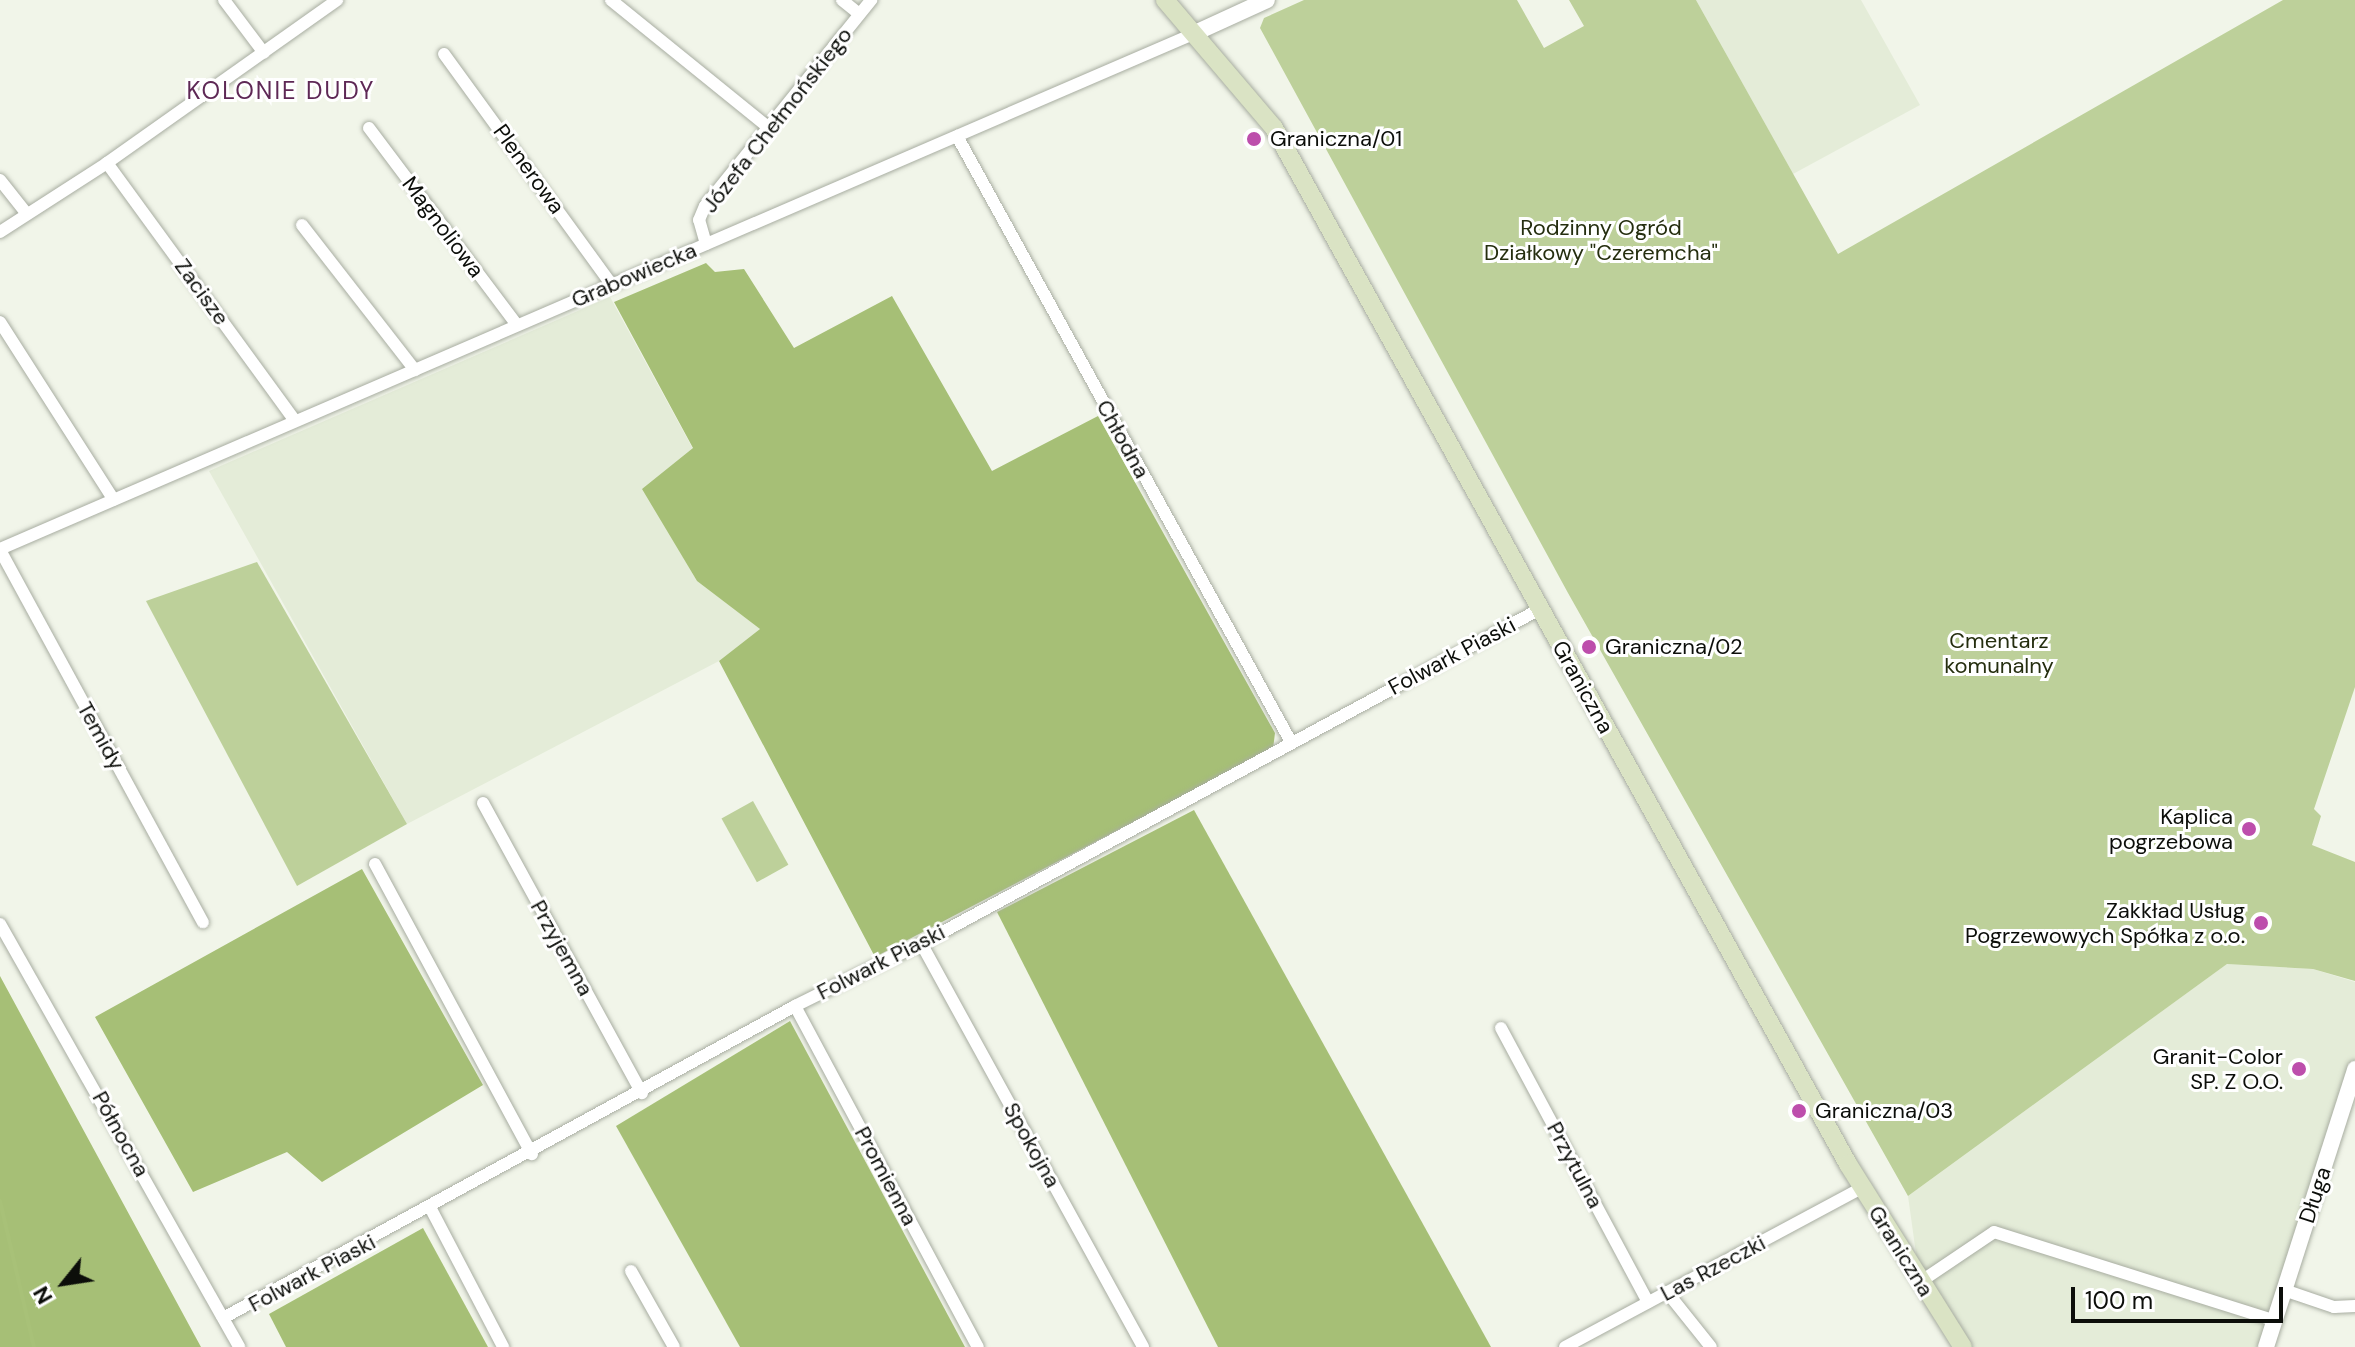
<!DOCTYPE html>
<html>
<head>
<meta charset="utf-8">
<style>
  body { margin:0 }
  #map { position:relative; width:2355px; height:1347px; overflow:hidden; background:#f1f5e9; font-family:"DM Sans",sans-serif }
  div>[style] { position:absolute }
  .built>* { inset:0; background:#e4ecd8 }
  .green>* { inset:0; background:#bdd09a; transform-origin:0 0 }
  .forest>* { inset:0; background:#a6bf76 }
  .stream>* { height:4px; margin:-2px; padding:0 2px; transform-origin:2px; border-radius:2px; background:#a8c178 }
  .roads { filter:drop-shadow(0 0 2px #a8ada1) drop-shadow(0 0 2px #a8ada1) }
  .minor>* { height:12px; margin:-6px; padding:0 6px; transform-origin:6px; border-radius:6px; background:#fff }
  .tertiary>* { height:16px; margin:-8px; padding:0 8px; transform-origin:8px; border-radius:8px; background:#fff }
  .secondary>* { height:18px; margin:-9px; padding:0 9px; transform-origin:9px; border-radius:9px; background:#dae3c4 }
  .dots>* { width:22px; height:22px; translate:-50% -50%; box-sizing:border-box; border:4px solid #fff; border-radius:50% }
  span { translate:-50% -50%; white-space:nowrap; text-align:center; line-height:1.15; -webkit-text-stroke:6px #fff; paint-order:stroke }
  .street-label { font-size:22px; color:#0c0e0a }
  .poi-label { font-size:22px; color:#0c0e0a }
  .left { translate:0 -50%; text-align:left }
  .right { translate:-100% -50%; text-align:right }
  .park-label { font-size:22px; color:#252e0f }
  .neighbourhood-label { font-size:24px; color:#5e2855; letter-spacing:2px }
  .north { position:absolute; left:24px; top:1243px; width:80px; height:80px; -webkit-text-stroke:6px #fff; paint-order:stroke; rotate:240deg; font-size:22px; font-weight:700; line-height:32px; text-align:center; color:#0c0e0a }
  .north::after { content:''; display:block; margin:auto; width:28px; height:36px; background:#0c0e0a; clip-path:polygon(50% 0,100% 100%,50% 72%,0 100%) }
  .scale { position:absolute; left:2071px; top:1287px; width:212px; height:36px; box-sizing:border-box; border:4px solid #0c0e0a; border-top:0; padding-left:10px; font-size:24px; line-height:28px; white-space:nowrap; color:#0c0e0a; -webkit-text-stroke:6px #fff; paint-order:stroke }
</style>
</head>
<body>
<div id="map">
  <div class="built">
    <i style="clip-path:polygon(1696px 0,1861px 0,1920px 105px,1793px 174px)"></i>
    <i style="clip-path:polygon(610px 297px,693px 449px,643px 489px,697px 581px,760px 629px,719px 661px,407px 824px,209px 471px)"></i>
    <i style="clip-path:polygon(2227px 964px,2313px 969px,2355px 982px,2355px 1069px,2266px 1347px,1963px 1347px,1920px 1282px,1908px 1196px)"></i>
  </div>
  <div class="green">
    <i style="clip-path:polygon(1304px 0,1517px 0,1544px 48px,1584px 26px,1569px 0,1696px 0,1838px 254px,2283px 0,2355px 0,2355px 687px,2314px 809px,2321px 816px,2312px 845px,2355px 862px,2355px 981px,2313px 969px,2227px 964px,1908px 1196px,1568px 593px,1260px 28px,1264px 18px)"></i>
    <i style="clip-path:polygon(257px 562px,407px 824px,297px 886px,146px 601px)"></i>
    <i style="left:753px;top:801px;width:73px;height:36px;rotate:61deg"></i>
  </div>
  <div class="forest">
    <i style="clip-path:polygon(706px 263px,715px 272px,744px 269px,794px 348px,892px 296px,992px 471px,1098px 416px,1275px 733px,1273px 749px,875px 957px,719px 661px,760px 629px,697px 581px,642px 489px,693px 448px,614px 302px)"></i>
    <i style="clip-path:polygon(1194px 810px,1491px 1347px,1218px 1347px,997px 912px)"></i>
    <i style="clip-path:polygon(362px 869px,483px 1085px,322px 1182px,287px 1152px,193px 1192px,95px 1017px)"></i>
    <i style="clip-path:polygon(0 976px,195px 1336px,201px 1347px,0 1347px)"></i>
    <i style="clip-path:polygon(790px 1021px,965px 1347px,740px 1347px,616px 1126px)"></i>
    <i style="clip-path:polygon(423px 1228px,488px 1347px,286px 1347px,269px 1314px)"></i>
  </div>
  <div class="stream">
    <i style="left:0;top:1201px;width:150px;rotate:76.9deg"></i>
  </div>
  <div class="roads">
    <div class="minor">
      <i style="left:224px;top:0;width:66px;rotate:53deg"></i>
      <i style="left:611px;top:0;width:202px;rotate:39deg"></i>
      <i style="left:842px;top:0;width:22px;rotate:39deg"></i>
      <i style="left:444px;top:54px;width:286px;rotate:54deg"></i>
      <i style="left:369px;top:128px;width:246px;rotate:53.1deg"></i>
      <i style="left:957px;top:136px;width:692px;rotate:61.14deg"></i>
      <i style="left:107px;top:163px;width:319px;rotate:53.9deg"></i>
      <i style="left:0;top:180px;width:43px;rotate:51.5deg"></i>
      <i style="left:302px;top:225px;width:184px;rotate:52.1deg"></i>
      <i style="left:0;top:232px;width:127px;rotate:-32.8deg"></i>
      <i style="left:107px;top:163px;width:282px;rotate:-35.3deg"></i>
      <i style="left:706px;top:244px;width:25px;rotate:-106deg"></i>
      <i style="left:699px;top:220px;width:15px;rotate:-67deg"></i>
      <i style="left:705px;top:206px;width:265px;rotate:-51.1deg"></i>
      <i style="left:0;top:322px;width:211px;rotate:57.4deg"></i>
      <i style="left:0;top:549px;width:1302px;rotate:-23.35deg"></i>
      <i style="left:0;top:550px;width:424px;rotate:61.4deg"></i>
      <i style="left:483px;top:803px;width:331px;rotate:61.3deg"></i>
      <i style="left:375px;top:864px;width:330px;rotate:61.6deg"></i>
      <i style="left:0;top:924px;width:486px;rotate:60.5deg"></i>
      <i style="left:921px;top:943px;width:461px;rotate:61.2deg"></i>
      <i style="left:795px;top:1006px;width:387px;rotate:61.8deg"></i>
      <i style="left:1501px;top:1028px;width:311px;rotate:61.8deg"></i>
      <i style="left:431px;top:1209px;width:156px;rotate:62.4deg"></i>
      <i style="left:631px;top:1271px;width:87px;rotate:60.5deg"></i>
      <i style="left:1920px;top:1282px;width:89px;rotate:-34deg"></i>
      <i style="left:1994px;top:1232px;width:293px;rotate:17.5deg"></i>
      <i style="left:2284px;top:1290px;width:53px;rotate:18.8deg"></i>
      <i style="left:2334px;top:1307px;width:21px;rotate:-3deg"></i>
      <i style="left:1667px;top:1292px;width:70px;rotate:51.3deg"></i>
      <i style="left:223px;top:1318px;width:652px;rotate:-28.61deg"></i>
      <i style="left:795px;top:1006px;width:148px;rotate:-26.4deg"></i>
      <i style="left:928px;top:940px;width:696px;rotate:-28.41deg"></i>
      <i style="left:1565px;top:1347px;width:337px;rotate:-28.2deg"></i>
    </div>
    <div class="tertiary">
      <i style="left:1195px;top:33px;width:79px;rotate:-24.6deg"></i>
      <i style="left:2266px;top:1347px;width:292px;rotate:-72.2deg"></i>
    </div>
    <div class="secondary">
      <i style="left:1165px;top:0;width:168px;rotate:49.6deg"></i>
      <i style="left:1274px;top:128px;width:1184px;rotate:61.01deg"></i>
      <i style="left:1848px;top:1164px;width:216px;rotate:57.9deg"></i>
    </div>
  </div>
  <div class="dots">
    <i style="left:1254px;top:139px;background:#bd4eac"></i>
    <i style="left:1589px;top:647px;background:#bd4eac"></i>
    <i style="left:2249px;top:829px;background:#bd4eac"></i>
    <i style="left:2261px;top:923px;background:#bd4eac"></i>
    <i style="left:2299px;top:1069px;background:#bd4eac"></i>
    <i style="left:1799px;top:1111px;background:#bd4eac"></i>
  </div>
  <div class="street-label">
    <span style="left:777px;top:120px;rotate:-52deg">Józefa Chełmońskiego</span>
    <span style="left:529px;top:169px;rotate:54deg">Plenerowa</span>
    <span style="left:443px;top:227px;rotate:53deg">Magnoliowa</span>
    <span style="left:634px;top:275px;rotate:-23deg">Grabowiecka</span>
    <span style="left:202px;top:292px;rotate:54deg">Zacisze</span>
    <span style="left:1123px;top:439px;rotate:61deg">Chłodna</span>
    <span style="left:1452px;top:656px;rotate:-28deg">Folwark Piaski</span>
    <span style="left:1583px;top:687px;rotate:61deg">Graniczna</span>
    <span style="left:101px;top:736px;rotate:61deg">Temidy</span>
    <span style="left:562px;top:948px;rotate:61deg">Przyjemna</span>
    <span style="left:881px;top:962px;rotate:-27deg">Folwark Piaski</span>
    <span style="left:121px;top:1134px;rotate:61deg">Północna</span>
    <span style="left:1032px;top:1145px;rotate:61deg">Spokojna</span>
    <span style="left:1575px;top:1165px;rotate:62deg">Przytulna</span>
    <span style="left:886px;top:1176px;rotate:62deg">Promienna</span>
    <span style="left:2315px;top:1195px;rotate:-72deg">Długa</span>
    <span style="left:1901px;top:1251px;rotate:58deg">Graniczna</span>
    <span style="left:1713px;top:1268px;rotate:-28deg">Las Rzeczki</span>
    <span style="left:312px;top:1273px;rotate:-28deg">Folwark Piaski</span>
  </div>
  <div class="poi-label">
    <span class="left" style="left:1270px;top:139px">Graniczna/01</span>
    <span class="left" style="left:1605px;top:647px">Graniczna/02</span>
    <span class="right" style="left:2233px;top:829px">Kaplica<br>pogrzebowa</span>
    <span class="right" style="left:2245px;top:923px">Zakkład Usług<br>Pogrzewowych Spółka z o.o.</span>
    <span class="right" style="left:2283px;top:1069px">Granit-Color<br>SP. Z O.O.</span>
    <span class="left" style="left:1815px;top:1111px">Graniczna/03</span>
  </div>
  <div class="park-label">
    <span style="left:1601px;top:240px">Rodzinny Ogród<br>Działkowy "Czeremcha"</span>
    <span style="left:1999px;top:653px">Cmentarz<br>komunalny</span>
  </div>
  <div class="neighbourhood-label">
    <span style="left:281px;top:91px">KOLONIE DUDY</span>
  </div>
  <div class="north">N</div>
  <div class="scale">100 m</div>
</div>
</body>
</html>
